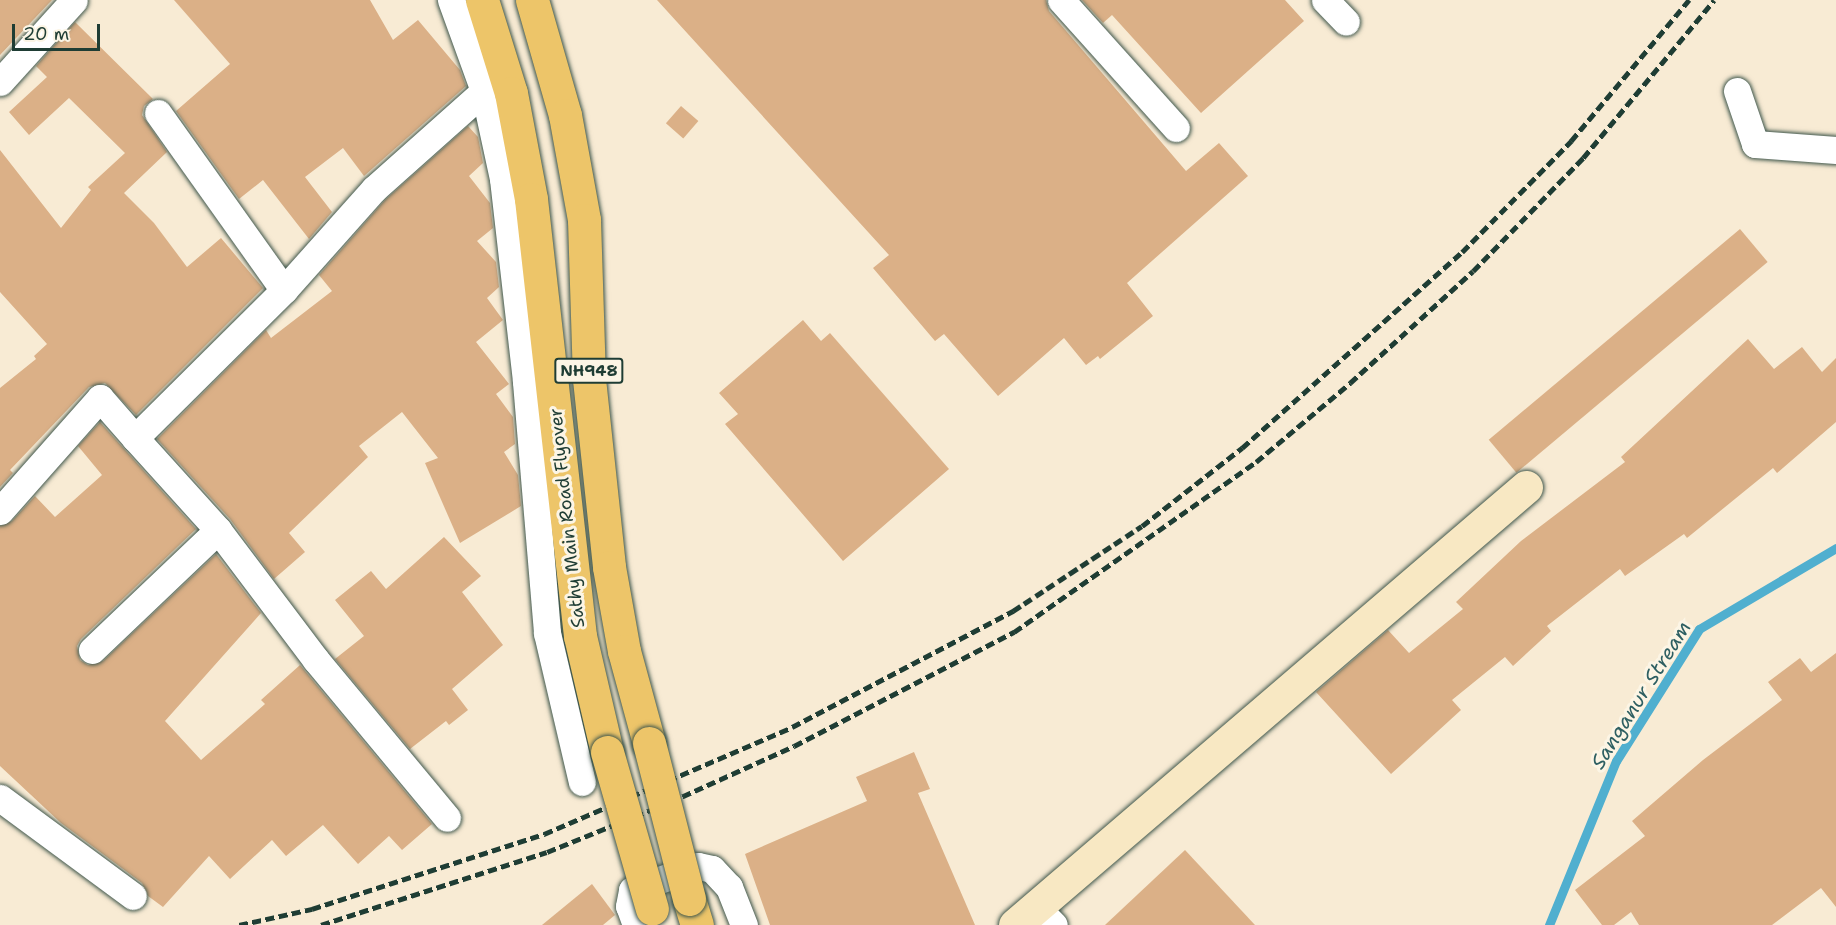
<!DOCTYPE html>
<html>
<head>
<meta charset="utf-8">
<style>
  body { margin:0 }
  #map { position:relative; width:1836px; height:925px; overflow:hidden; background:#f8ebd4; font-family:"Shantell Sans",sans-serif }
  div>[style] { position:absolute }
  .stream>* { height:9px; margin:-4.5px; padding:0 4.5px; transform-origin:4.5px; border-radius:4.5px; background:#50afcf }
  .building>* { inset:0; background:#dbb087; transform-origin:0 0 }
  .roads { filter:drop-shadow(0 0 2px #40574c) drop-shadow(0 0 2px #40574c) }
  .street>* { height:27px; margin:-13.5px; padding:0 13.5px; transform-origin:13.5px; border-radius:13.5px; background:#fff }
  .secondary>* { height:33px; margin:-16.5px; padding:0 16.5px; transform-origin:16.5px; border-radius:16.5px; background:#f8e8c3 }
  .highway>* { height:33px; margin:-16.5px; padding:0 16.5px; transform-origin:16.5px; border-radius:16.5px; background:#edc569 }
  .rail>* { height:4.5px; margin-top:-2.25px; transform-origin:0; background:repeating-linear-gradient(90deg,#1f3d34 0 9px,transparent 0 13.5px) }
  .bridges { filter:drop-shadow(0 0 2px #40574c) drop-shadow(0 0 2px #40574c) }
  .highway-bridge>* { height:33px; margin:-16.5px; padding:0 16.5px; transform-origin:16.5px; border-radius:16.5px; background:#edc569 }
  span { translate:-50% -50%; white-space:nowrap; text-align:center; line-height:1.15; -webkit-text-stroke:6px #fcf5e5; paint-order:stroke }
  .shield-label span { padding:2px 4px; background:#fcf5e5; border:2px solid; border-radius:4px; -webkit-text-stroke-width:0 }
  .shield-label { font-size:16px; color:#1f3d34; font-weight:700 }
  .street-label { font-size:18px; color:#1f3d34 }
  .water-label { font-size:20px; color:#2e5f62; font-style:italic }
  .scale { position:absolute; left:12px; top:24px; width:88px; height:27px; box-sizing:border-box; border:3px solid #1f3d34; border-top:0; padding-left:8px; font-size:18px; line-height:21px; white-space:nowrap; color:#1f3d34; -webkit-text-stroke:4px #fcf5e5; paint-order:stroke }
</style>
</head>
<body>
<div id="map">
  <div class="stream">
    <i style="left:1549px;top:925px;width:177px;rotate:-67.8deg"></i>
    <i style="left:1616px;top:761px;width:156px;rotate:-57.8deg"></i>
    <i style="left:1699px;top:629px;width:159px;rotate:-30.6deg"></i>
  </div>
  <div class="building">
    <i style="clip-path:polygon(0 0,52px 0,0 55px)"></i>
    <i style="clip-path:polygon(174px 0,370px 0,393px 40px,418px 20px,460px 70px,466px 86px,364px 176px,343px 148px,305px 177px,332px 212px,309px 239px,263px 180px,239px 199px,176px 111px,230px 64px)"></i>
    <i style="clip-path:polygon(657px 0,1046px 0,1049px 11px,1186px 171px,1219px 143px,1248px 176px,1127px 283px,1153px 316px,1100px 359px,1098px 356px,1086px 365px,1064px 338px,998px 396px,944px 334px,935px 341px,873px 268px,889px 255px)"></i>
    <i style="clip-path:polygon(1082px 0,1285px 0,1304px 21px,1201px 113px,1112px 15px,1103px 23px)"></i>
    <i style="clip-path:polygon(75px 22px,153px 99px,144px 106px,142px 115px,167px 152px,124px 193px,154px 223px,187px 267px,221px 238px,263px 288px,136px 415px,105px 383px,89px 387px,10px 470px,13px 473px,0 487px,0 388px,36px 359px,34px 356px,47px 344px,0 292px,0 150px,61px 228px,91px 190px,88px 187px,125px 153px,69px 98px,29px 135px,9px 112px,47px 77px,36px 66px)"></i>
    <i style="left:681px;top:106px;width:23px;height:23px;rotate:41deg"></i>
    <i style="clip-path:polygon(468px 126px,478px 137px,483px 163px,469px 176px,490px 203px,493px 228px,477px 241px,496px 262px,499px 287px,487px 298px,503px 320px,476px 342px,509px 384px,496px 394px,513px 417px,515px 444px,504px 452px,518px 475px,521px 506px,460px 543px,425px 463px,438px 458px,402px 412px,359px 446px,368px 457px,289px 533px,305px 552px,274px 579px,230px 519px,157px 439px,266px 330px,271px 338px,332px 291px,319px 275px,385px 200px)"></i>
    <i style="left:1740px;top:229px;width:43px;height:328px;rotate:50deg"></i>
    <i style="clip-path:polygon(803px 320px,821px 341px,830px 333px,949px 469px,843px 561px,725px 424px,738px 414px,719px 393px)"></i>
    <i style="clip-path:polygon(1748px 339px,1774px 369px,1802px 347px,1822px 372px,1836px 358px,1836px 422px,1777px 473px,1773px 468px,1687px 538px,1684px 534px,1625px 576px,1620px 569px,1547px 626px,1551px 631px,1513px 666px,1505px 657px,1452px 700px,1461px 710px,1391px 774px,1316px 692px,1388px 630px,1409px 653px,1463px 609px,1456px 602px,1521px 541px,1625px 462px,1621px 457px)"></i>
    <i style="clip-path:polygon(100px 422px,196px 529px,81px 639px,77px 646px,80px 660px,88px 665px,103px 661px,216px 554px,261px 613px,165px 721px,201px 760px,265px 704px,261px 700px,300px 665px,432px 824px,402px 850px,389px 836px,358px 864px,323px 825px,286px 856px,272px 840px,230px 879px,209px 856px,163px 907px,148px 896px,142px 883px,61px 823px,0 766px,0 526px,12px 521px,35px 496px,55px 517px,102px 475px,78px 446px)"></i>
    <i style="clip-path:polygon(444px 537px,481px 576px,462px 592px,503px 645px,452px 689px,468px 710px,449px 725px,446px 721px,410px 749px,335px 659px,364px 636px,335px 600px,371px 571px,386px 589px)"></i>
    <i style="clip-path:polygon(1836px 653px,1836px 907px,1821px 888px,1772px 925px,1639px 925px,1631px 912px,1614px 925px,1602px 925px,1575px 890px,1645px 836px,1632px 821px,1703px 760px,1782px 700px,1768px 682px,1800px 658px,1811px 672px)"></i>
    <i style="clip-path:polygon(914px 752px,930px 789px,918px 793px,975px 925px,770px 925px,745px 854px,867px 801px,856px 777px)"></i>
    <i style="clip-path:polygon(1185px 850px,1255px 925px,1105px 925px)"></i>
    <i style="clip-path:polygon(592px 884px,615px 915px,603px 925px,542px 925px)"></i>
  </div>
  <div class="roads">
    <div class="street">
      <i style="left:1061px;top:0;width:172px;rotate:48.1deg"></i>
      <i style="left:1325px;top:0;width:30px;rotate:46deg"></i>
      <i style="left:0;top:82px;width:110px;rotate:-47.9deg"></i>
      <i style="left:484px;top:91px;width:90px;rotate:77.8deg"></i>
      <i style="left:503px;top:179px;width:204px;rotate:83.5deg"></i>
      <i style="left:526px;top:382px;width:252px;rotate:85.2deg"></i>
      <i style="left:547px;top:633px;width:153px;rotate:76.8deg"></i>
      <i style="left:1737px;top:91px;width:56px;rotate:71.2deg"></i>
      <i style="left:1755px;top:144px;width:81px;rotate:4.2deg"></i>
      <i style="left:158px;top:113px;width:217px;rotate:54.6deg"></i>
      <i style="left:135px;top:438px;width:124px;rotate:47.9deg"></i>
      <i style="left:218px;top:530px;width:163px;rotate:53deg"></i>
      <i style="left:316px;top:660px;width:205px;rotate:50.3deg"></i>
      <i style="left:0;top:511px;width:151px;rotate:-48.5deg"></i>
      <i style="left:100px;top:398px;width:53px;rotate:48.8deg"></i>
      <i style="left:135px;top:438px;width:210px;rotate:-44.8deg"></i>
      <i style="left:284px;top:290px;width:135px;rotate:-48.3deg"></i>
      <i style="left:374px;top:189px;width:147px;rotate:-41.7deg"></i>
      <i style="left:484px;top:91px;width:97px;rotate:-109.9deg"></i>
      <i style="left:92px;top:650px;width:174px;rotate:-43.6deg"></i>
      <i style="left:0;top:798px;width:165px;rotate:36.4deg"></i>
      <i style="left:1036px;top:907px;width:25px;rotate:45deg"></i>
      <i style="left:636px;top:925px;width:20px;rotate:-110deg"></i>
      <i style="left:629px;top:906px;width:16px;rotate:-79deg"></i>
      <i style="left:632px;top:890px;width:70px;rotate:-20deg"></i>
      <i style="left:698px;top:866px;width:14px;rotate:12deg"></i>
      <i style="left:712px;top:869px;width:25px;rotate:47deg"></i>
      <i style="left:729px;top:887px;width:41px;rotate:68.5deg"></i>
    </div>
    <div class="secondary">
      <i style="left:1015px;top:925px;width:673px;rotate:-40.6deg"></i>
    </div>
    <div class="highway">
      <i style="left:482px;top:0;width:97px;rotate:72.7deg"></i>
      <i style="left:511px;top:93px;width:108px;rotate:79.3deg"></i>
      <i style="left:531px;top:199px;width:440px;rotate:83.6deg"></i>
      <i style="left:580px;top:636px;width:119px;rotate:76.9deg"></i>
      <i style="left:532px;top:0;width:120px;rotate:74deg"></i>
      <i style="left:565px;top:115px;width:107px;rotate:79.7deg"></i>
      <i style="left:584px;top:220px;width:159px;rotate:88.2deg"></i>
      <i style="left:589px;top:379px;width:189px;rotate:83.9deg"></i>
      <i style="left:609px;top:567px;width:85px;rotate:79.9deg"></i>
      <i style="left:624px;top:651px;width:95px;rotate:74.8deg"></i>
      <i style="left:689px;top:899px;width:27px;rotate:73deg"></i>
    </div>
  </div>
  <div class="rail">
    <i style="left:239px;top:925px;width:75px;rotate:-12.4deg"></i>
    <i style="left:312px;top:909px;width:244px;rotate:-17.9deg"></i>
    <i style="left:544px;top:834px;width:270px;rotate:-23.3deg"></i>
    <i style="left:792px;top:727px;width:250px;rotate:-27.7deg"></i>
    <i style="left:1013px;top:611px;width:154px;rotate:-33.4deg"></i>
    <i style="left:1142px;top:526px;width:127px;rotate:-38deg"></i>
    <i style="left:1242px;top:448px;width:295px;rotate:-41.7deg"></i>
    <i style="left:1462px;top:252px;width:156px;rotate:-45.5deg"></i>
    <i style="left:1571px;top:141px;width:184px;rotate:-50.1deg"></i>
    <i style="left:321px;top:925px;width:237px;rotate:-17.9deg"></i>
    <i style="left:547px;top:852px;width:133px;rotate:-22.1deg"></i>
    <i style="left:670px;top:802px;width:136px;rotate:-24.3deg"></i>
    <i style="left:794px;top:746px;width:248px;rotate:-27.4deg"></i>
    <i style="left:1014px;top:632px;width:296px;rotate:-35.1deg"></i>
    <i style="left:1256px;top:462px;width:123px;rotate:-40deg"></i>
    <i style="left:1350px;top:383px;width:166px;rotate:-42.3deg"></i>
    <i style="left:1473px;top:271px;width:158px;rotate:-45.8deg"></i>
    <i style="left:1583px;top:158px;width:205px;rotate:-50.3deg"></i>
  </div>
  <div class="bridges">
    <div class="highway-bridge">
      <i style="left:649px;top:743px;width:161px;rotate:75.6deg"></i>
      <i style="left:607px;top:752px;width:163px;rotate:74deg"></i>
    </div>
  </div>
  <div class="shield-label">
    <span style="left:589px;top:371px">NH948</span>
  </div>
  <div class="street-label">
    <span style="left:567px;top:518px;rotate:-96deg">Sathy Main Road Flyover</span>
  </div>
  <div class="water-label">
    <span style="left:1641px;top:695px;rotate:-58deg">Sanganur Stream</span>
  </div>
  <div class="scale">20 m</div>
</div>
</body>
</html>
